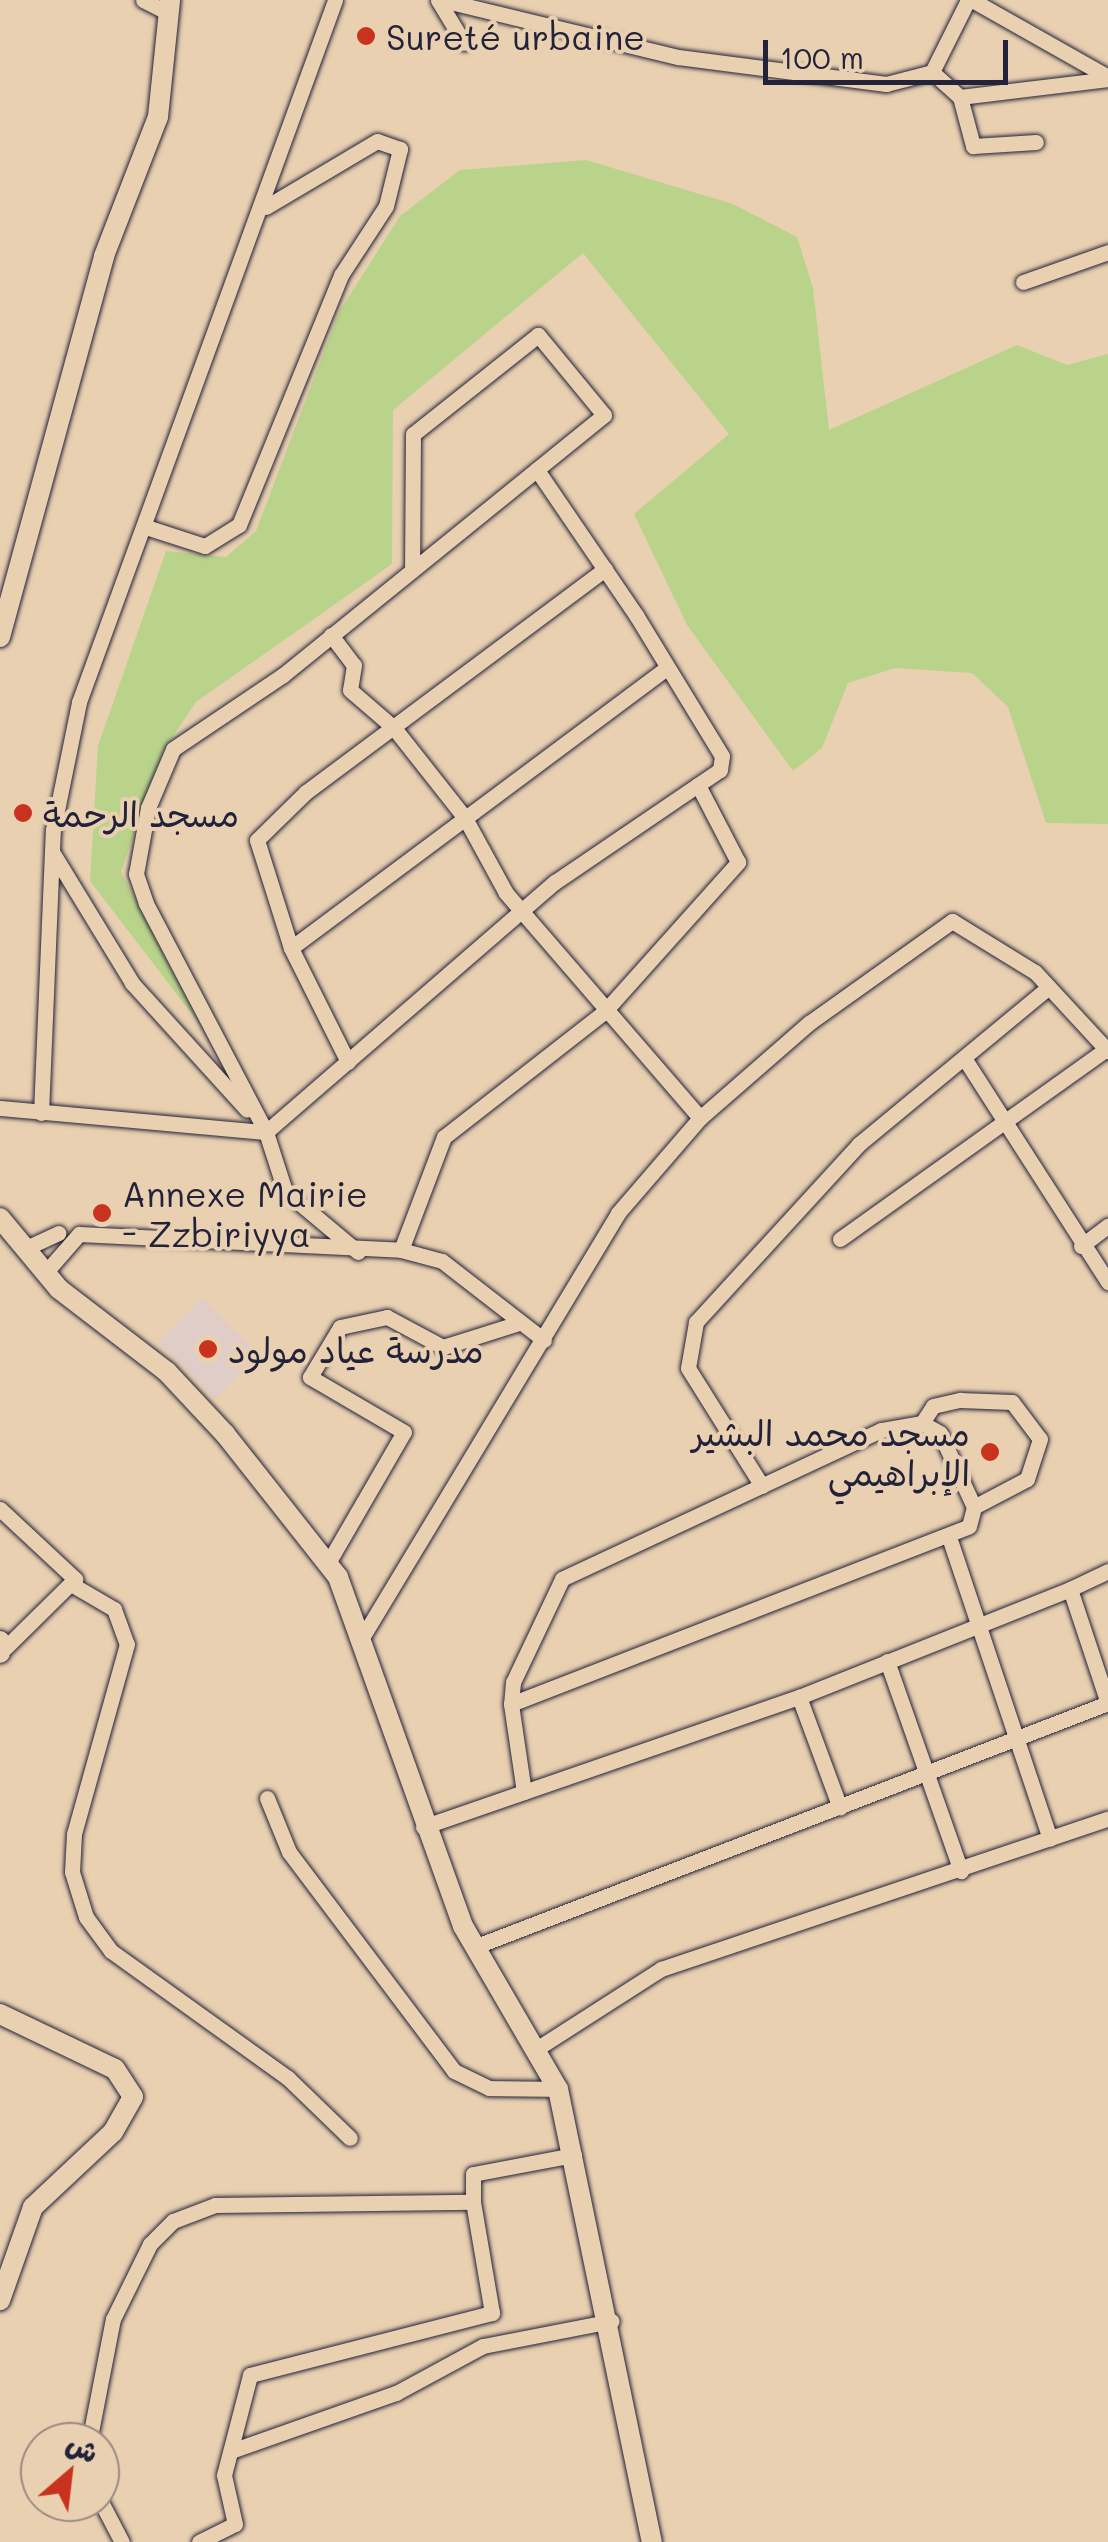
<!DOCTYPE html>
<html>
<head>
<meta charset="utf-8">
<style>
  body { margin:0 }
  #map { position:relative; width:1108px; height:2542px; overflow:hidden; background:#e9d0b1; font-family:Mali,"Playpen Sans Arabic",sans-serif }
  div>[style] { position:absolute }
  .built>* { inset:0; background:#e1cdc7; transform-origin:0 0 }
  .green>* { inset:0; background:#bad38a }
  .roads { filter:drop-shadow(0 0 2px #22223b) drop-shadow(0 0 2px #22223b) }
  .street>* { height:15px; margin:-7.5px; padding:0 7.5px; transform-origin:7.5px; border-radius:7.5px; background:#e9d0b1 }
  .secondary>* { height:20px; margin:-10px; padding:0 10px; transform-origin:10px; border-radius:10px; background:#e9d0b1 }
  .dots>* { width:28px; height:28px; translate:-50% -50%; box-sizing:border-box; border:5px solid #e9d0b1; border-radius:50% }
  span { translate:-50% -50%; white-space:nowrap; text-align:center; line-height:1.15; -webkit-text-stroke:8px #e9d0b1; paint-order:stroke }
  .poi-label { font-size:35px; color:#22223b }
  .left { translate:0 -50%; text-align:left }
  .right { translate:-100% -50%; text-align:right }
  .north { position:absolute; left:20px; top:2422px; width:100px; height:100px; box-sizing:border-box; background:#e9d0b1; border:2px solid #998a82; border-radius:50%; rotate:28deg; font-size:28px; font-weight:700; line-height:40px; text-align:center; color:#22223b }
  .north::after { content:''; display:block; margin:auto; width:35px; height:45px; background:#c8321e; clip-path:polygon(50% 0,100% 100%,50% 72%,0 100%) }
  .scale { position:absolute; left:763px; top:40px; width:245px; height:45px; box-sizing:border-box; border:5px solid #22223b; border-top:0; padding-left:12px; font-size:30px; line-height:35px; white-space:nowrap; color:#22223b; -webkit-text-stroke:8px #e9d0b1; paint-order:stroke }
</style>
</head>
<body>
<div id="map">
  <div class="built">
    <i style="left:202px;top:1298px;width:81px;height:62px;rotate:45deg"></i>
  </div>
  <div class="green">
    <i style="clip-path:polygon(586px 160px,733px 204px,797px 237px,813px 288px,829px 430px,1017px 345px,1067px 365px,1108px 354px,1108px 824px,1046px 823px,1008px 707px,972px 673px,895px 668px,848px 683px,822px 748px,793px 771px,687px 625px,634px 514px,729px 434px,583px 253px,393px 410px,392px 564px,196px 702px,163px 751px,121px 872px,205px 1031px,90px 881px,98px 746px,166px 551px,226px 557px,256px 531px,339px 312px,400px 216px,460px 170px)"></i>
  </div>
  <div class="roads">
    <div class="street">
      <i style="left:143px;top:0;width:28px;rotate:27deg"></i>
      <i style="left:438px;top:0;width:50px;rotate:58.8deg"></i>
      <i style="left:442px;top:0;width:243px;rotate:13.6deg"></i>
      <i style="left:678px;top:57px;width:210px;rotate:7.4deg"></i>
      <i style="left:886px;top:84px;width:48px;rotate:-14.6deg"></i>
      <i style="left:932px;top:72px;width:80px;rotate:-63.4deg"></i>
      <i style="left:972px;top:0;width:156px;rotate:29.5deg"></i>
      <i style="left:932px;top:72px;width:38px;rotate:42deg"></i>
      <i style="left:960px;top:97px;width:149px;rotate:-6.9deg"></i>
      <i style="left:960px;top:97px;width:51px;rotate:75.1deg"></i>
      <i style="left:973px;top:146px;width:63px;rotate:-3.6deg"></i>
      <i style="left:1023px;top:282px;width:90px;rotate:-19.4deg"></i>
      <i style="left:146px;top:527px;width:62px;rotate:17.9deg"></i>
      <i style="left:205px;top:546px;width:40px;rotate:-32deg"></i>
      <i style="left:239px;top:525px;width:270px;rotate:-67.8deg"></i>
      <i style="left:341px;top:275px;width:82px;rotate:-56.9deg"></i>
      <i style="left:386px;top:206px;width:59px;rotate:-76.2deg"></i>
      <i style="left:400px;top:149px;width:24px;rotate:-161deg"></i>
      <i style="left:377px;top:141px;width:129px;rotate:149.3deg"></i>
      <i style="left:331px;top:635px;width:38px;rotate:53deg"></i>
      <i style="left:354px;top:665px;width:25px;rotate:99deg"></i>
      <i style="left:350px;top:690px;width:58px;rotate:40.8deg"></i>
      <i style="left:394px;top:728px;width:115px;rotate:51.7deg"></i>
      <i style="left:465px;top:818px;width:85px;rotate:61.3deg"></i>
      <i style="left:506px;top:893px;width:297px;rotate:49.2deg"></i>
      <i style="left:54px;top:855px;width:150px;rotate:58.6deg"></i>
      <i style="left:132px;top:983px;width:171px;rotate:47.8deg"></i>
      <i style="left:291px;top:948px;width:468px;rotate:-36.7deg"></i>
      <i style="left:966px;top:1061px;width:263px;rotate:57.3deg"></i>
      <i style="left:348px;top:1062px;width:127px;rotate:-116.6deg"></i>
      <i style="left:291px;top:948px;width:113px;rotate:-107.5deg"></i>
      <i style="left:257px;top:840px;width:69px;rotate:-44.4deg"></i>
      <i style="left:306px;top:792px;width:373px;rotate:-36.7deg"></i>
      <i style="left:0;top:1108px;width:267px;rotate:5.2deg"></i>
      <i style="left:41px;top:1113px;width:283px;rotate:-87.6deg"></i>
      <i style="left:53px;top:830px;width:131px;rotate:-78.5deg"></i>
      <i style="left:79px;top:702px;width:747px;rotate:-69.96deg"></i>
      <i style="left:266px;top:1132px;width:382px;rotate:-40.9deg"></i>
      <i style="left:555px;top:882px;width:199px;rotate:-34.2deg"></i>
      <i style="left:720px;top:770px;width:14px;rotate:-82deg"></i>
      <i style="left:722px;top:756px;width:165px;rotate:-121.4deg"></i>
      <i style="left:636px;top:615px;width:176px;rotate:-124.3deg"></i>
      <i style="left:840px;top:1239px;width:327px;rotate:-35.5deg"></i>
      <i style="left:1081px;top:1246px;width:34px;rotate:-37deg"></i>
      <i style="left:24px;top:1249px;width:38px;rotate:-25deg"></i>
      <i style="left:401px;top:1250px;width:121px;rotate:-69.2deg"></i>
      <i style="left:444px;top:1137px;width:204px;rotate:-38deg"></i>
      <i style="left:605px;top:1011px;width:200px;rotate:-48.2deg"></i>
      <i style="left:738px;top:862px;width:87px;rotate:-117.5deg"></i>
      <i style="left:358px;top:1252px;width:95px;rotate:-140.1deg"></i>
      <i style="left:285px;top:1191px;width:62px;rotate:-107.9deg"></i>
      <i style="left:266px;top:1132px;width:259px;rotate:-117.7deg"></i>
      <i style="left:146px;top:903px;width:31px;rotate:-109deg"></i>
      <i style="left:136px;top:874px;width:67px;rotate:-79.7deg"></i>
      <i style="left:148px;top:808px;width:64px;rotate:-67deg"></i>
      <i style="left:173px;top:749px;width:133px;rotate:-33.9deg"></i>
      <i style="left:283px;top:675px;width:413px;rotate:-39deg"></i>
      <i style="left:604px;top:415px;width:104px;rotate:-129.5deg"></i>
      <i style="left:538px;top:335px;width:159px;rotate:141.6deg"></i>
      <i style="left:413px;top:434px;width:136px;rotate:90.4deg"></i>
      <i style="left:45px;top:1273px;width:52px;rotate:-48.9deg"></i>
      <i style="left:79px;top:1234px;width:322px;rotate:2.8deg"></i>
      <i style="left:401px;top:1250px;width:42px;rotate:15deg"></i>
      <i style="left:442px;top:1261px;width:129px;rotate:37.8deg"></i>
      <i style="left:922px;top:1423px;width:20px;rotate:-57deg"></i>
      <i style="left:933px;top:1406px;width:28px;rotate:-13deg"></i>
      <i style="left:960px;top:1400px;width:52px;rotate:2.2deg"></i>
      <i style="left:1012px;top:1402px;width:46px;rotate:52.9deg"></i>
      <i style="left:1040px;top:1439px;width:42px;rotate:108deg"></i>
      <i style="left:1027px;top:1479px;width:60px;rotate:152.2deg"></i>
      <i style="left:762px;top:1486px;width:139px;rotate:-122.1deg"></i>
      <i style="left:688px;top:1368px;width:47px;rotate:-80.1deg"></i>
      <i style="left:696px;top:1322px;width:241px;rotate:-47.5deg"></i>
      <i style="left:859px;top:1144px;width:246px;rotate:-39.6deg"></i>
      <i style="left:0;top:1509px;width:103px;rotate:43deg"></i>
      <i style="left:75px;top:1579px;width:98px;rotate:135.4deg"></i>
      <i style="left:949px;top:1537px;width:318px;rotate:71.5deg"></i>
      <i style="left:328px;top:1563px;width:151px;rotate:-59.9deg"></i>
      <i style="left:404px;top:1432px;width:109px;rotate:-149.7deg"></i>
      <i style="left:310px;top:1377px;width:58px;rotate:-59deg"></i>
      <i style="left:340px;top:1327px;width:48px;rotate:-12deg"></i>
      <i style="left:387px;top:1317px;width:64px;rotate:28.2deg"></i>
      <i style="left:443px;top:1347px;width:80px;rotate:-17.5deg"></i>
      <i style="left:71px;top:1584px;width:50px;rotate:30.2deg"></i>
      <i style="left:114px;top:1609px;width:37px;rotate:70deg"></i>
      <i style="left:127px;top:1644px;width:197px;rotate:105.6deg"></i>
      <i style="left:74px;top:1834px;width:38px;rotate:93deg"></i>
      <i style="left:72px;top:1872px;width:47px;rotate:72.7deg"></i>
      <i style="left:86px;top:1917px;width:42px;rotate:53.7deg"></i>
      <i style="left:111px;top:1951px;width:218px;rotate:35.7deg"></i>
      <i style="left:288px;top:2078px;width:86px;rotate:44.1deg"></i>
      <i style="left:1070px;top:1589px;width:42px;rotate:-25.3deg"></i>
      <i style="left:363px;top:1636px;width:494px;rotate:-58.9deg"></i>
      <i style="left:618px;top:1213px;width:125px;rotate:-49.2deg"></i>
      <i style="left:700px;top:1118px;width:145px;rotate:-41.1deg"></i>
      <i style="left:809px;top:1023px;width:176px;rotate:-35.5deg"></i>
      <i style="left:952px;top:921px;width:97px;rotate:31.6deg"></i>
      <i style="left:1035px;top:972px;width:108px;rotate:47.3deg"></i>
      <i style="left:887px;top:1661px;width:223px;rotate:70.6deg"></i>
      <i style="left:799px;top:1697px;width:118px;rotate:69.7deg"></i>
      <i style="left:511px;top:1704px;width:491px;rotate:-21.2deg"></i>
      <i style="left:969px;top:1526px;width:20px;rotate:-75deg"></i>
      <i style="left:974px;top:1507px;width:81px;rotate:-114.7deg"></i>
      <i style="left:940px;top:1433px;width:21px;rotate:-151deg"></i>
      <i style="left:922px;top:1423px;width:42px;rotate:170.3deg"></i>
      <i style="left:881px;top:1430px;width:352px;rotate:155deg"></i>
      <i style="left:562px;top:1579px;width:114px;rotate:115.4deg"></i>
      <i style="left:513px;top:1682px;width:22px;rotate:95deg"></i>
      <i style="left:511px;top:1704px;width:89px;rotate:81.6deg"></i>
      <i style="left:267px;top:1798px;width:58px;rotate:67.8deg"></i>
      <i style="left:289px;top:1852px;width:274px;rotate:53deg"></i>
      <i style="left:454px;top:2071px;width:39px;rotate:26deg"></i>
      <i style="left:489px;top:2088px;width:69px;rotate:0.8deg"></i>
      <i style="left:423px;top:1827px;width:398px;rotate:-19.1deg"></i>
      <i style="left:799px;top:1697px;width:292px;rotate:-21.7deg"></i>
      <i style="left:1070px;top:1589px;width:120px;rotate:71.6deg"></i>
      <i style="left:1108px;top:1703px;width:679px;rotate:158.95deg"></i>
      <i style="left:541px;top:2046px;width:143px;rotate:-32.7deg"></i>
      <i style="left:661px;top:1969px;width:471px;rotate:-18.6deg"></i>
      <i style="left:89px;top:2442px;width:125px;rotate:-79deg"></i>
      <i style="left:113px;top:2319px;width:84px;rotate:-63.7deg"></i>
      <i style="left:150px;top:2244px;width:33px;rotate:-45deg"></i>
      <i style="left:173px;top:2221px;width:45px;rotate:-20.9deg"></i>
      <i style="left:215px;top:2205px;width:258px;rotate:-0.7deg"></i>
      <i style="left:473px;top:2202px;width:28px;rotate:-90deg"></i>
      <i style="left:473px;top:2174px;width:103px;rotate:-10.7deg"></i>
      <i style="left:231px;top:2451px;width:175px;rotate:-19.4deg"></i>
      <i style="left:396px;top:2393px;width:99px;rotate:-28.4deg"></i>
      <i style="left:483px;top:2346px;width:131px;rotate:-11deg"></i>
      <i style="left:100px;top:2500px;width:47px;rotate:62.4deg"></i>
      <i style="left:199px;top:2542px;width:40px;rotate:-26.6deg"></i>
      <i style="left:235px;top:2524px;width:50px;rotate:-102.7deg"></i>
      <i style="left:224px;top:2475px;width:103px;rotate:-75.4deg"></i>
      <i style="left:250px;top:2375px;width:250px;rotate:-14.4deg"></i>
      <i style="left:492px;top:2313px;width:113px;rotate:-99.7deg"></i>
    </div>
    <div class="secondary">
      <i style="left:0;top:637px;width:395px;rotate:-74.7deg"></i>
      <i style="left:104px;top:256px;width:149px;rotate:-68.8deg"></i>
      <i style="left:158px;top:117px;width:118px;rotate:-84.1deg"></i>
      <i style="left:0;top:1218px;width:92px;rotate:50.3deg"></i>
      <i style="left:59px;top:1289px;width:136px;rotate:37.5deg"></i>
      <i style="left:167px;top:1372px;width:85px;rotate:46.9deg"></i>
      <i style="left:225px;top:1434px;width:182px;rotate:51.7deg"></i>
      <i style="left:338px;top:1577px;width:371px;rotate:70.3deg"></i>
      <i style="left:463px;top:1926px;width:189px;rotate:59.8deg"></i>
      <i style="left:558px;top:2089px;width:463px;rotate:78.3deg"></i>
      <i style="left:0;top:1641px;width:12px;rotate:90deg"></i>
      <i style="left:0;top:2014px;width:127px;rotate:25.6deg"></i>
      <i style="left:115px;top:2069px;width:33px;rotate:57deg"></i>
      <i style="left:133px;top:2097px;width:40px;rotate:119.7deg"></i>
      <i style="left:113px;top:2132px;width:110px;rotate:136.8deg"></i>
      <i style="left:33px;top:2207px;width:99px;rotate:109.5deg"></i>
    </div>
  </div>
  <div class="dots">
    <i style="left:366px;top:36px;background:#c8321e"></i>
    <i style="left:23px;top:813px;background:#c8321e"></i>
    <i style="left:102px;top:1213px;background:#c8321e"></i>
    <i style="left:208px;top:1349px;background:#c8321e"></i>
    <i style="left:990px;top:1452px;background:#c8321e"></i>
  </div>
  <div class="poi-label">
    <span class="left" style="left:386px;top:36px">Sureté urbaine</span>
    <span class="left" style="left:43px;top:813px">مسجد الرحمة</span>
    <span class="left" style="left:122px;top:1213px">Annexe Mairie<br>- Zzbiriyya</span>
    <span class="left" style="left:228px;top:1349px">مدرسة عياد مولود</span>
    <span class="right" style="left:970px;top:1452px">مسجد محمد البشير<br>الإبراهيمي</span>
  </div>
  <div class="north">ش</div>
  <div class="scale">100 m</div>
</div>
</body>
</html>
